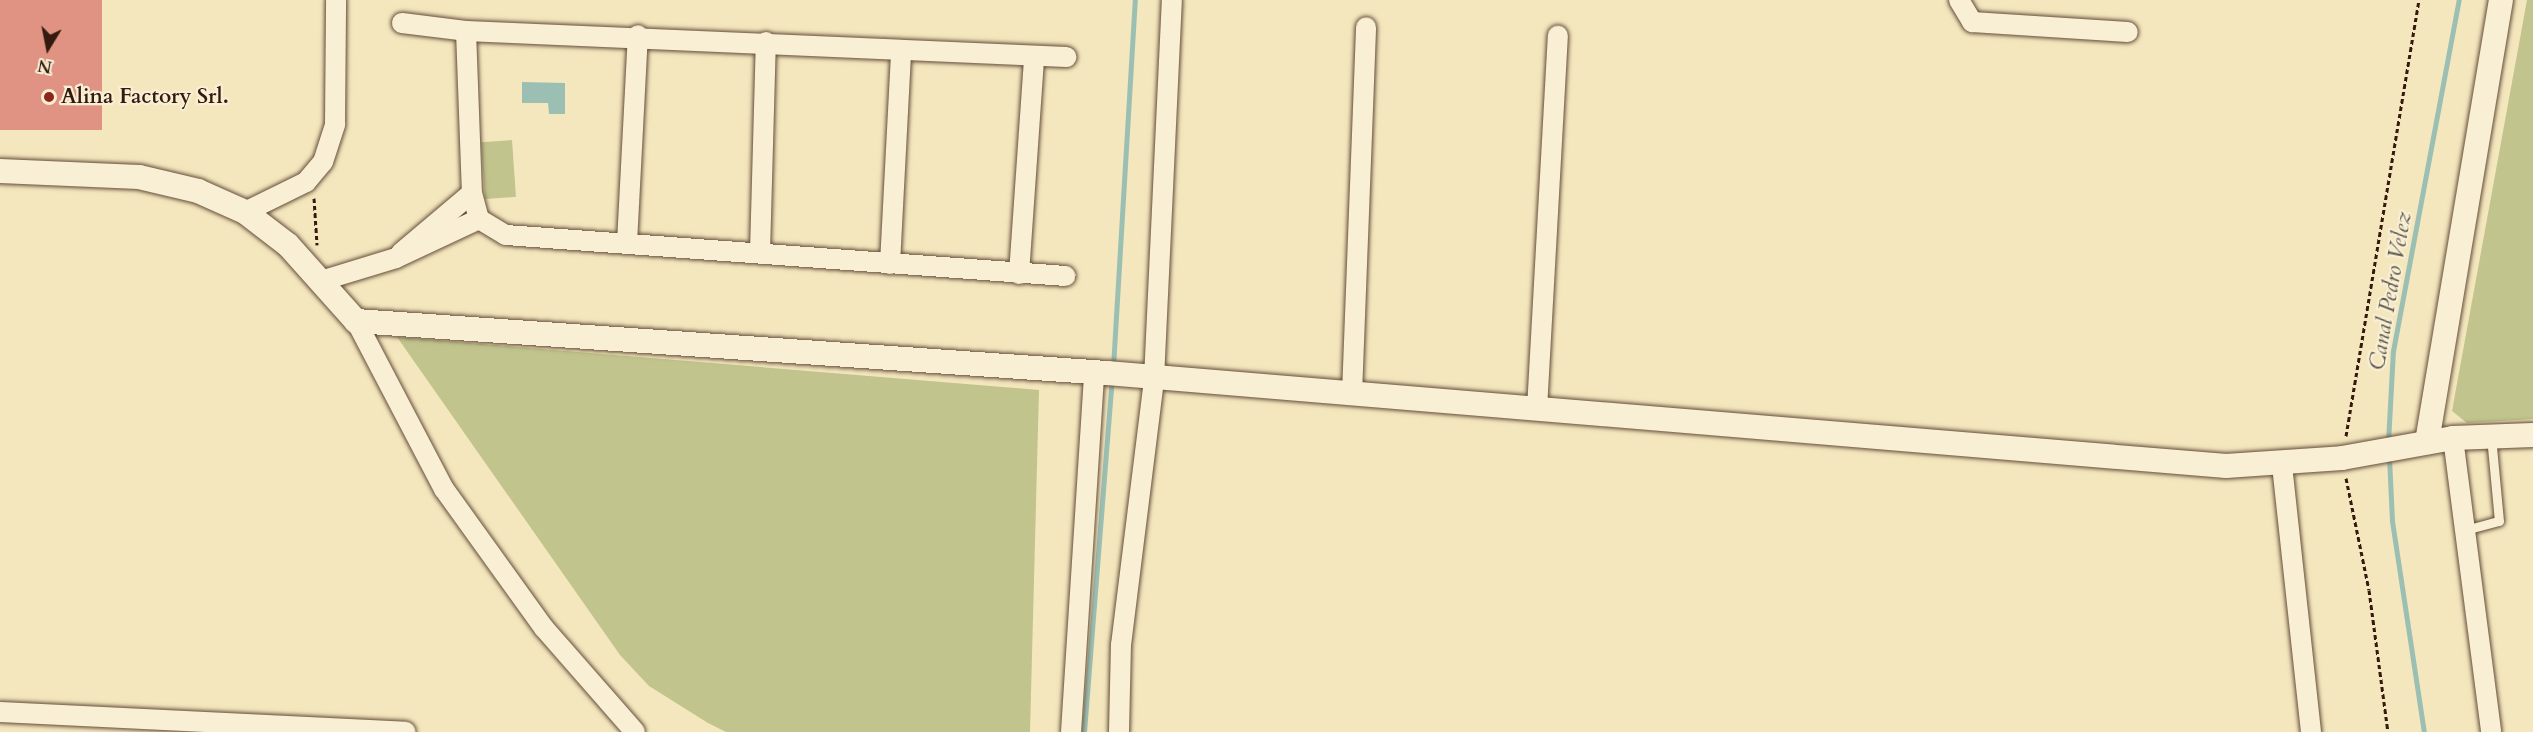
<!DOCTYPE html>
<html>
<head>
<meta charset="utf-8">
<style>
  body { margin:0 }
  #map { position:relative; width:2533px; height:732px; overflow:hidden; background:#f4e7bd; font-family:Cardo,serif }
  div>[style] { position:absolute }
  .green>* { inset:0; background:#c1c48d; transform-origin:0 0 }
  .water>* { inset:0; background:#9cbfb3 }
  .stream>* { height:5px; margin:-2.5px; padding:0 2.5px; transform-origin:2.5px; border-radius:2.5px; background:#9cbfb3 }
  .building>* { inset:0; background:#e19383; transform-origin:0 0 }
  .path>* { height:3px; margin-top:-1.5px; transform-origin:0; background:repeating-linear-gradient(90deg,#341a0e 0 4.5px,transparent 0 7.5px) }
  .roads { filter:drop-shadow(0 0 2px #644d3a) drop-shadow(0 0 2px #644d3a) }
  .service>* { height:9px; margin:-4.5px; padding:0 4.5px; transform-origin:4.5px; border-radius:4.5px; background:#f8efd4 }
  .minor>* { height:20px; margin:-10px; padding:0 10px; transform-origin:10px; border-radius:10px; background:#f8efd4 }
  .tertiary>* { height:24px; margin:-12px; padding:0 12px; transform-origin:12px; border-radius:12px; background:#f8efd4 }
  .dots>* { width:16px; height:16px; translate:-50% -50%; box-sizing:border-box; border:3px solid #f8efd4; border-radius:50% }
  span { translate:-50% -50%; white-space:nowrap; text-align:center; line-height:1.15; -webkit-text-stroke:4.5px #f8efd4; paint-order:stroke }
  .poi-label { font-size:21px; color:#341a0e; font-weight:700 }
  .left { translate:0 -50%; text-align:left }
  .water-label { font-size:22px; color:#585448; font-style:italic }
  .north { position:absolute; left:18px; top:18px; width:60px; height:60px; -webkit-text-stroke:4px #f8efd4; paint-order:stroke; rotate:190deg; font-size:16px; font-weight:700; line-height:24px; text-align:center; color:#341a0e }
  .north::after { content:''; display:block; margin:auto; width:21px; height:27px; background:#341a0e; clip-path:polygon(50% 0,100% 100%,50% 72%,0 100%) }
</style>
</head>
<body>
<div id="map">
  <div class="green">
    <i style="clip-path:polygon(2527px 0,2533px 0,2533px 419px,2467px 423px,2452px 411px)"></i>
    <i style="left:512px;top:140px;width:57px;height:31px;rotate:86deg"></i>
    <i style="clip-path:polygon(397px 337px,1039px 390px,1030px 732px,726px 732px,708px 723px,649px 686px,620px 655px)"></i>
  </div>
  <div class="water">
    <i style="clip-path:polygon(522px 82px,565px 83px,565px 114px,549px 114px,548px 103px,522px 103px)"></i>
  </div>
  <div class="stream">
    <i style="left:1113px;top:367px;width:368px;rotate:-86.6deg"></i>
    <i style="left:2388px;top:442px;width:91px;rotate:-86.9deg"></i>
    <i style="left:2393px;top:351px;width:357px;rotate:-79.4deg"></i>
    <i style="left:2389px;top:457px;width:64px;rotate:87.3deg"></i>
    <i style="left:2392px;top:521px;width:213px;rotate:81.4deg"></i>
    <i style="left:1084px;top:732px;width:354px;rotate:-85.5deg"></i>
  </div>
  <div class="building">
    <i style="left:0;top:0;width:102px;height:130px"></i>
  </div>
  <div class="path">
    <i style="left:314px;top:198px;width:47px;rotate:86.3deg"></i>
    <i style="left:2346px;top:436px;width:442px;rotate:-80.5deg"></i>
    <i style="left:2346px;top:478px;width:114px;rotate:78.4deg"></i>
    <i style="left:2369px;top:590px;width:143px;rotate:82.4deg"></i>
  </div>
  <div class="roads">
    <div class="service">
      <i style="left:2465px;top:530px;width:35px;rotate:-15deg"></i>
      <i style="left:2499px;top:521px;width:84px;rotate:-95.4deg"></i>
    </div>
    <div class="minor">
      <i style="left:1959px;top:0;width:26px;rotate:59deg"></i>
      <i style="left:1972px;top:22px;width:156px;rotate:3.7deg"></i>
      <i style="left:402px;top:23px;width:64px;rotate:7.1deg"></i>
      <i style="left:466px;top:31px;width:601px;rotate:2.48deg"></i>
      <i style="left:466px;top:31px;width:162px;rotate:87.9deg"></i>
      <i style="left:472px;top:193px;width:27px;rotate:75deg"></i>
      <i style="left:479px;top:219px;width:31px;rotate:31deg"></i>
      <i style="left:506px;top:235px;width:561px;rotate:4.19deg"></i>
      <i style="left:245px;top:212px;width:68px;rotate:-26.2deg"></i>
      <i style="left:306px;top:182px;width:26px;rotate:-50deg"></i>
      <i style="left:323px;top:162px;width:40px;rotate:-72deg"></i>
      <i style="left:335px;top:124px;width:124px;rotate:-89.5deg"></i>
      <i style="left:627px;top:243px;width:208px;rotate:-87deg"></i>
      <i style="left:760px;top:252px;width:210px;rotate:-88.4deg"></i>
      <i style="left:401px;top:253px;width:93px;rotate:-40.2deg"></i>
      <i style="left:890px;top:264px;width:213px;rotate:-87deg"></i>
      <i style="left:1019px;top:274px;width:216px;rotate:-86deg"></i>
      <i style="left:324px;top:280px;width:75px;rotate:-17deg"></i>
      <i style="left:396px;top:258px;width:92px;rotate:-25.2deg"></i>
      <i style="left:356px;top:321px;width:190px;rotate:62.4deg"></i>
      <i style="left:444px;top:489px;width:171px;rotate:54.3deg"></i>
      <i style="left:544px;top:628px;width:138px;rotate:48.8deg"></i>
      <i style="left:1352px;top:394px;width:367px;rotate:-87.8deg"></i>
      <i style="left:1537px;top:409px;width:374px;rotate:-86.8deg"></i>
      <i style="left:2453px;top:438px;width:296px;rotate:82.6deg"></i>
      <i style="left:2282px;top:465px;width:269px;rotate:83.8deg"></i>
      <i style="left:0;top:712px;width:406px;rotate:2.8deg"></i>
      <i style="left:1071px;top:732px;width:361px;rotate:-86.3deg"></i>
      <i style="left:1119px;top:732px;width:87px;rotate:-88.7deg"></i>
      <i style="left:1121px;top:645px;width:268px;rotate:-82.9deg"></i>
      <i style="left:1154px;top:379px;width:379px;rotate:-87.3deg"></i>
    </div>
    <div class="tertiary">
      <i style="left:0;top:171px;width:139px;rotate:2.5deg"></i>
      <i style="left:139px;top:177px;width:61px;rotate:13.3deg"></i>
      <i style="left:198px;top:191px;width:51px;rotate:24.1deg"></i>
      <i style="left:245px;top:212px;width:54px;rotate:37.5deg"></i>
      <i style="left:288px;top:245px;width:102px;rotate:48.2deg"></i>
      <i style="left:356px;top:321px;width:753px;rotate:3.96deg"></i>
      <i style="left:1107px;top:373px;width:1123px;rotate:4.75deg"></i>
      <i style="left:2226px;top:466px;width:116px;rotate:-3.9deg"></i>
      <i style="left:2342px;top:458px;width:113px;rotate:-10.2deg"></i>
      <i style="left:2453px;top:438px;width:80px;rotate:-2.1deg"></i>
      <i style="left:2427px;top:442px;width:448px;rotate:-80.5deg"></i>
    </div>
  </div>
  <div class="dots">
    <i style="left:49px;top:97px;background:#8f2418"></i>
  </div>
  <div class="poi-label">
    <span class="left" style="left:61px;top:97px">Alina Factory Srl.</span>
  </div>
  <div class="water-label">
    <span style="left:2391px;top:291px;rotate:-80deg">Canal Pedro Velez</span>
  </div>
  <div class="north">N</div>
</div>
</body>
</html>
